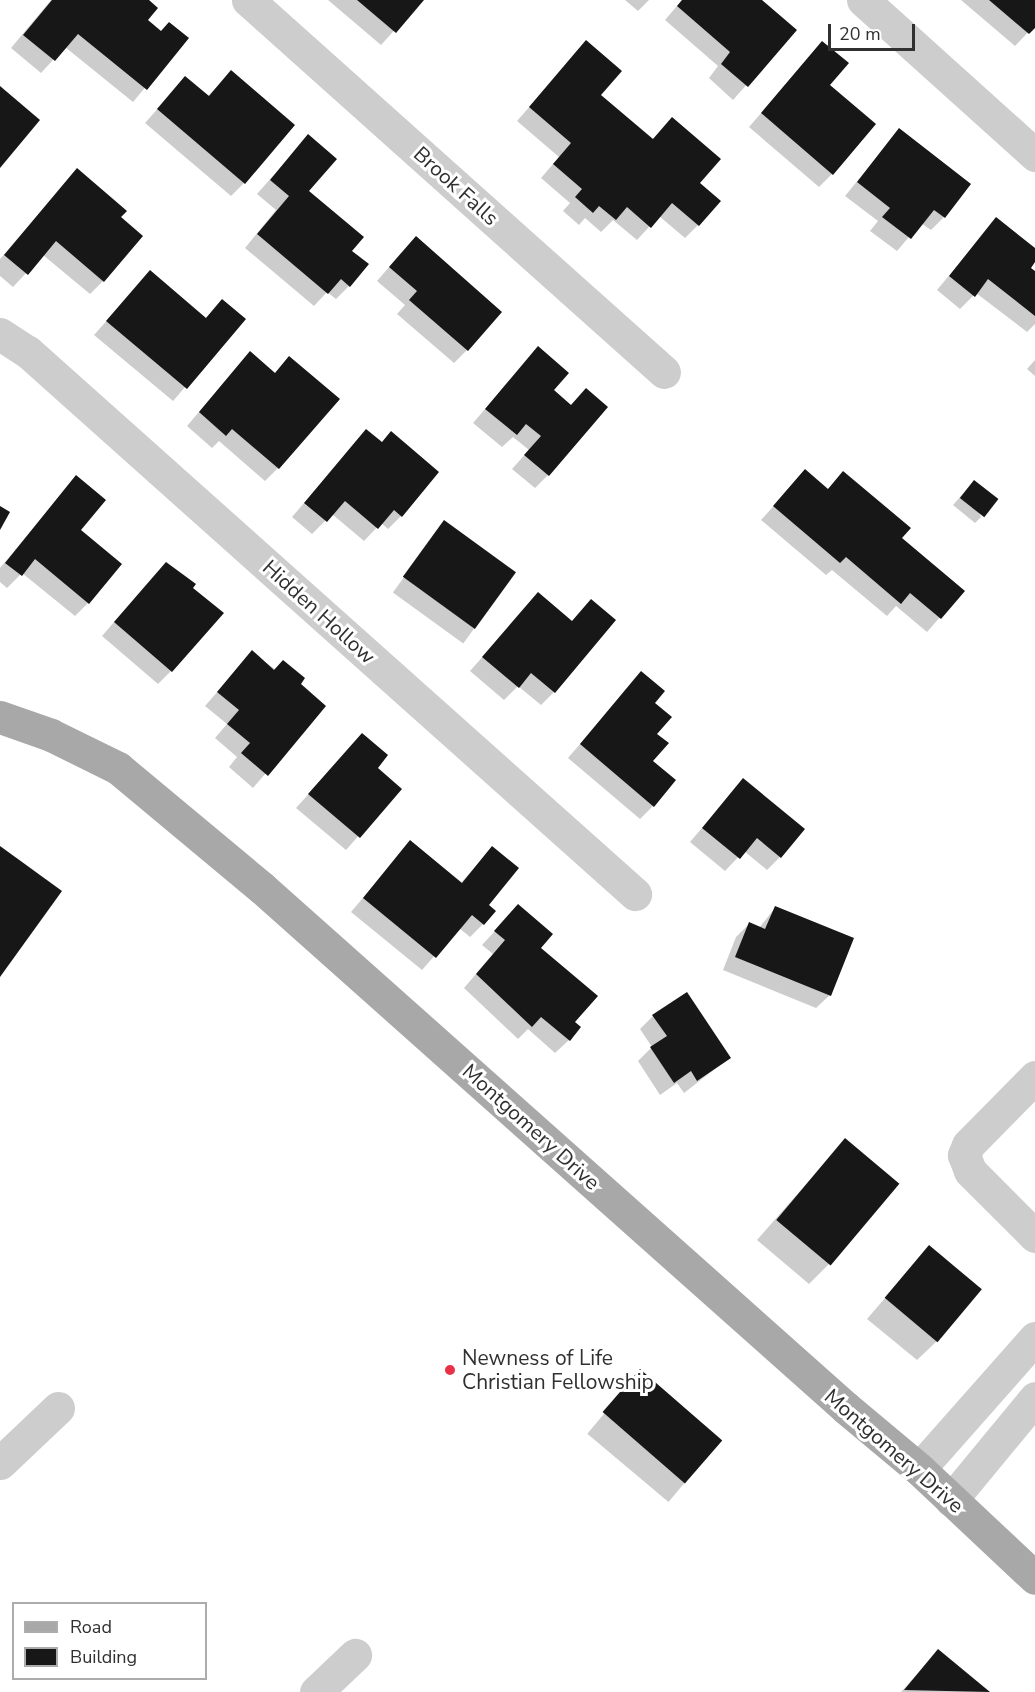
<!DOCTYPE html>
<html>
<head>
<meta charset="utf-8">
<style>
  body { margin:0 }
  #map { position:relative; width:1035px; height:1692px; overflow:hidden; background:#fff; font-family:"Nunito Sans",sans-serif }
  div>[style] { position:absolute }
  .shadow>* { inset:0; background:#0003; transform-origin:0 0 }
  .building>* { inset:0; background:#171717; transform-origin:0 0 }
  .minor>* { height:33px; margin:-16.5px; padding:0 16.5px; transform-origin:16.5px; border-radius:16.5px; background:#cdcdcd }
  .major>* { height:33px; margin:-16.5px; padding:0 16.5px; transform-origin:16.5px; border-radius:16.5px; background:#a8a8a8 }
  .dots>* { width:16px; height:16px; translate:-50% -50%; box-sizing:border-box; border:3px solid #fff; border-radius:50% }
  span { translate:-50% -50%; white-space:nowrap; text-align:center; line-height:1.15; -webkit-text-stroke:6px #fff; paint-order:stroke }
  .street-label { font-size:21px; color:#303030 }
  .poi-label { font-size:21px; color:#303030 }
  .left { translate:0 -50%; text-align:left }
  .legend { position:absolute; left:12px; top:1602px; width:195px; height:78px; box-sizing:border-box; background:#fff; border:2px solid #acacac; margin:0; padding:8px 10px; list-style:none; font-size:18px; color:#303030 }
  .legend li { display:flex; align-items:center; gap:12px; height:30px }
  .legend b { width:30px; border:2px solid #acacac }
  .scale { position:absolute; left:828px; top:24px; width:87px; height:27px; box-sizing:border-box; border:3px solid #303030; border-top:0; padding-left:8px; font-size:18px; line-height:21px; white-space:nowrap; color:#303030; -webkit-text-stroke:4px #fff; paint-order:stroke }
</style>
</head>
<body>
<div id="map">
  <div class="shadow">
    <i style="clip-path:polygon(51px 0,146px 0,146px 21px,160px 32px,187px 38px,133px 102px,65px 47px,41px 73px,11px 48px)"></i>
    <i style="clip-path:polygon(328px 0,422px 0,381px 45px)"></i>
    <i style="clip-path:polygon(625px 0,649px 0,638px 11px)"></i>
    <i style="clip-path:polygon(682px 0,760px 0,795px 30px,733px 100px,709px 78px,718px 66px,665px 20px)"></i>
    <i style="clip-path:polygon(961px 0,1035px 0,1035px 25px,1015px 46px)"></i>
    <i style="clip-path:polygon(586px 42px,599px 96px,652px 140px,672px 119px,698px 183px,698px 225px,685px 238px,659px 216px,637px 240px,613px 220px,601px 232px,585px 218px,579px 225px,563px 211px,570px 203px,541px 178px,559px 157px,517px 121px)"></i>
    <i style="clip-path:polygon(822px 43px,832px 174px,819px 187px,749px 127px)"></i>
    <i style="clip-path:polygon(231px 72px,244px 183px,231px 196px,145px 123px,185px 78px,207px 97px)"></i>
    <i style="clip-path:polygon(899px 130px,944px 217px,931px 230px,921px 223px,897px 251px,870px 231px,878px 221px,845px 196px)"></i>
    <i style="clip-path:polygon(308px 136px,307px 192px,350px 251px,349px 286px,336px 299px,327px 292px,314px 306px,245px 248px,276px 210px,257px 194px)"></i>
    <i style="clip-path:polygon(77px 170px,119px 217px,103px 281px,90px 294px,43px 255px,13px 287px,0 276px,0 259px)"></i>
    <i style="clip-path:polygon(996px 219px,1035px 249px,1035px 260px,1029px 268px,1035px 273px,1035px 324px,1027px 332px,976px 293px,960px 309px,937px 290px)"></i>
    <i style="clip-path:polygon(402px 252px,467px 350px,454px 363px,397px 314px,405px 305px,377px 281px)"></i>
    <i style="clip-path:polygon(150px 272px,205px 319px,222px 301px,244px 319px,173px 401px,94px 335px)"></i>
    <i style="clip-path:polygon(538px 348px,552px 390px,570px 406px,586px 390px,548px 475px,535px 488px,512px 469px,529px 450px,513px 437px,502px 447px,473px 423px)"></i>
    <i style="clip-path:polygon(290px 358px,278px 468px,265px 481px,219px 441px,212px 448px,187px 426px,237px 367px,274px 374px)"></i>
    <i style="clip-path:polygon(1035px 360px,1035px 376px,1027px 369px)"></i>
    <i style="clip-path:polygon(366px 431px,401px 516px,388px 529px,381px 523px,364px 541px,332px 514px,312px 534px,292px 517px)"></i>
    <i style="clip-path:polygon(805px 471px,827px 490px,843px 473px,900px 538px,963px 591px,927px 632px,896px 606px,887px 616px,832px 570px,826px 575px,761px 520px)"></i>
    <i style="clip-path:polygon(76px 477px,88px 603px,75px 616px,22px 573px,7px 588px,0 582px,0 568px)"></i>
    <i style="clip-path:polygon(968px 488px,981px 517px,975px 523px,953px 505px)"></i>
    <i style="left:444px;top:522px;width:87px;height:87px;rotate:36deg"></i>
    <i style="clip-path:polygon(153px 577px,171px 671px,158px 684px,102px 636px)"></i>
    <i style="clip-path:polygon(538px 594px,554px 692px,541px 705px,518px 686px,504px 700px,470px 671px)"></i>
    <i style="clip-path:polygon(252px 652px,324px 706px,253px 788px,229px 767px,237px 757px,215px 738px,227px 724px,205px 706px)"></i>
    <i style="clip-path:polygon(641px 673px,652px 703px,655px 734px,651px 761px,653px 806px,640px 819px,568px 758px)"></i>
    <i style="clip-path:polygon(362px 735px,375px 768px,400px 789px,346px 850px,296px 808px)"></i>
    <i style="clip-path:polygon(743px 780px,780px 857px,767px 870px,744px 851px,725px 871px,690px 842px)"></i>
    <i style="clip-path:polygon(410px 842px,460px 884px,492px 848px,483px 924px,470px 937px,459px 928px,422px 970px,351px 912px)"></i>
    <i style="clip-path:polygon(518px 906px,573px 1022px,569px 1040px,555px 1053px,528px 1029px,518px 1039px,464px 988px,493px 954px,482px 945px)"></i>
    <i style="clip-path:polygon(775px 908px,830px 995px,816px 1008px,723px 970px,736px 937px,749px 924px,759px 928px)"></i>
    <i style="clip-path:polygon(653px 1016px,729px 1058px,684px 1093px,677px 1083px,660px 1095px,638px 1061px,652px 1047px,640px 1029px)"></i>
    <i style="clip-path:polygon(845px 1140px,829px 1264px,809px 1284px,757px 1240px)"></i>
    <i style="clip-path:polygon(929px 1247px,937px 1341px,917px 1360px,867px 1319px)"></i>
    <i style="left:640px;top:1371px;width:106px;height:82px;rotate:40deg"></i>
    <i style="clip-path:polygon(938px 1651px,988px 1692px,901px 1692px)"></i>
  </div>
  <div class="building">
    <i style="clip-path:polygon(52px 0,149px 0,158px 8px,148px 20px,161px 31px,169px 22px,189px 38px,147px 90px,78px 34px,55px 61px,23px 35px)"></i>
    <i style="clip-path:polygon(357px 0,424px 0,396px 33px)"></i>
    <i style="clip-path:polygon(682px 0,762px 0,797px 30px,748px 87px,721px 64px,730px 52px,677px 6px)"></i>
    <i style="clip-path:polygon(989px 0,1035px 0,1035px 28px,1029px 34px)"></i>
    <i style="clip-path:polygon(586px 40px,622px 71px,601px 95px,653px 139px,672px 117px,721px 159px,700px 183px,721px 201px,699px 226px,672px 203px,651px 228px,627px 207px,616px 220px,599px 206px,593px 213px,575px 197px,582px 189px,553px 164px,571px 143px,529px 107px)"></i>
    <i style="clip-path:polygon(822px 41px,849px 63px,830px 85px,876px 124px,833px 175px,761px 113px)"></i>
    <i style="clip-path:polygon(231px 70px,295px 125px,245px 184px,157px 109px,185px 76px,209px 96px)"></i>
    <i style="clip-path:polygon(0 86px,40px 120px,0 168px)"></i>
    <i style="clip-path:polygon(899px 128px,971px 184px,945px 218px,934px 210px,911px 239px,882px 217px,890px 208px,857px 182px)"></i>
    <i style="clip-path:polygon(308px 134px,337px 159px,309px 191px,364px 237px,352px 251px,369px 264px,350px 287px,341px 279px,328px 294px,257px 234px,289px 196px,270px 180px)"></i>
    <i style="clip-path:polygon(77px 168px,127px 211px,121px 217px,143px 236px,104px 282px,56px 241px,28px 275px,4px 255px)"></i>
    <i style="clip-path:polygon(996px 217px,1035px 248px,1035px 262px,1031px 268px,1035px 271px,1035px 316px,988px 279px,975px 297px,949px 276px)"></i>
    <i style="clip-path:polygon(416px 236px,502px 312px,468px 351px,409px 300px,417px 291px,389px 267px)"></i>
    <i style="clip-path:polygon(150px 270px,206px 318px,222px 299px,246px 319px,187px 389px,106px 321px)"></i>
    <i style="clip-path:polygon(538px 346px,569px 373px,554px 390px,571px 405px,586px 388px,608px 407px,549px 476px,524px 455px,541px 436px,526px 424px,517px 435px,485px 409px)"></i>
    <i style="clip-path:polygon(250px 351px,275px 373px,289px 356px,340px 399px,279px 469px,232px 429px,226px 436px,199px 412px)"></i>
    <i style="clip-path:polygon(366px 429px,382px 442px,391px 431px,439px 472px,402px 517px,394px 510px,378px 529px,345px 501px,327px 522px,304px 503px)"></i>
    <i style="clip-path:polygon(805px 469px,828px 489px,843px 471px,911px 528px,902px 538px,965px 591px,941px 619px,910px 593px,901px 604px,846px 557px,840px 563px,773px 506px)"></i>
    <i style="clip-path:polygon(76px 475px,106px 500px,81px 530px,122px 564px,89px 604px,35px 559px,22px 576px,5px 563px)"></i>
    <i style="left:974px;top:480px;width:31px;height:23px;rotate:38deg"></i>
    <i style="clip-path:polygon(0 506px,10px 512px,0 530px)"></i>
    <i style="left:444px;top:520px;width:89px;height:70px;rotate:36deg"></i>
    <i style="clip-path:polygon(166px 562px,196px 584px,193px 588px,224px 613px,172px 672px,114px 622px)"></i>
    <i style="clip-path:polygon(538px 592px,572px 621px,591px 599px,616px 620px,555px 693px,531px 673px,519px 688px,482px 657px)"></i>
    <i style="clip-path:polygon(252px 650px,274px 670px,283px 660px,305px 678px,301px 684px,326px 706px,268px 776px,241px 753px,250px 743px,227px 724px,239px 710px,217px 692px)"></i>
    <i style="clip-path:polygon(641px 671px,665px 691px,655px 703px,672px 717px,657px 734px,669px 743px,653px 761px,676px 780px,654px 807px,580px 744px)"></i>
    <i style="clip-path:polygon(362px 733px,388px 755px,378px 768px,402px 789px,360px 838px,308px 794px)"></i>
    <i style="clip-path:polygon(743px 778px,805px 829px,781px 858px,757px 838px,740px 859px,702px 828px)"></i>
    <i style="clip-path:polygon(410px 840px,462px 883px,492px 846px,519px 868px,489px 905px,496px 911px,484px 925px,472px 915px,436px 958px,363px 898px)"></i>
    <i style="clip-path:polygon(0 846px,62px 891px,0 977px)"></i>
    <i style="clip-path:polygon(518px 904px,553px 934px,541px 948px,598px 996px,575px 1022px,581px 1027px,570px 1041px,541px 1017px,532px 1027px,476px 974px,505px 940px,494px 931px)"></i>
    <i style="clip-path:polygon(775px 906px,854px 938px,831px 996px,735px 957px,749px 922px,765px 929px)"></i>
    <i style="clip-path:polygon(687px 992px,731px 1058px,697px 1081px,691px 1071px,674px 1083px,650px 1047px,667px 1036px,652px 1015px)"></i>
    <i style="left:845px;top:1138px;width:71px;height:107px;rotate:40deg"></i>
    <i style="left:929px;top:1245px;width:69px;height:69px;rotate:40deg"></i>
    <i style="left:640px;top:1369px;width:109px;height:57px;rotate:41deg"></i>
    <i style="clip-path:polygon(938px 1649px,990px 1692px,904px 1690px)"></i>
  </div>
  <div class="minor">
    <i style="left:248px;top:0;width:558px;rotate:41.8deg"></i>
    <i style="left:863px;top:0;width:232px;rotate:42deg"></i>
    <i style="left:0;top:334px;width:33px;rotate:33deg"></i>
    <i style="left:28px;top:352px;width:814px;rotate:41.76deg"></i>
    <i style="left:1035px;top:1077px;width:95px;rotate:134.6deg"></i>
    <i style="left:968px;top:1145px;width:11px;rotate:112deg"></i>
    <i style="left:964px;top:1155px;width:17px;rotate:69deg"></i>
    <i style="left:970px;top:1171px;width:92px;rotate:45deg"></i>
    <i style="left:0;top:1463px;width:80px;rotate:-43.5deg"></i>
    <i style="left:919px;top:1469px;width:175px;rotate:-48.5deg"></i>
    <i style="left:951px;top:1500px;width:132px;rotate:-50.5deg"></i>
    <i style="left:316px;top:1692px;width:54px;rotate:-43.5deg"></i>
  </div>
  <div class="major">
    <i style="left:0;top:717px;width:54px;rotate:19.4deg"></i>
    <i style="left:51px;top:735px;width:75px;rotate:26.2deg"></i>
    <i style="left:118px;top:768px;width:187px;rotate:39.8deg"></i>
    <i style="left:262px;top:888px;width:782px;rotate:41.68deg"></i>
    <i style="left:846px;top:1408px;width:95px;rotate:39.9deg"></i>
    <i style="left:919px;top:1469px;width:159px;rotate:43.2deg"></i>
  </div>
  <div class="dots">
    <i style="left:450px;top:1370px;background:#e83046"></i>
  </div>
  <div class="street-label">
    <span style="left:456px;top:186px;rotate:42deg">Brook Falls</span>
    <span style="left:319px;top:612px;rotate:42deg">Hidden Hollow</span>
    <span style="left:531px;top:1127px;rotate:42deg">Montgomery Drive</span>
    <span style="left:894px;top:1451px;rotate:41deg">Montgomery Drive</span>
  </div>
  <div class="poi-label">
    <span class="left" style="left:462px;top:1370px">Newness of Life<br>Christian Fellowship</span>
  </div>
  <ul class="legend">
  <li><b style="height:8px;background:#a8a8a8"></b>Road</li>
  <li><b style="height:16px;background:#171717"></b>Building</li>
  </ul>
  <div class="scale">20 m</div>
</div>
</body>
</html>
